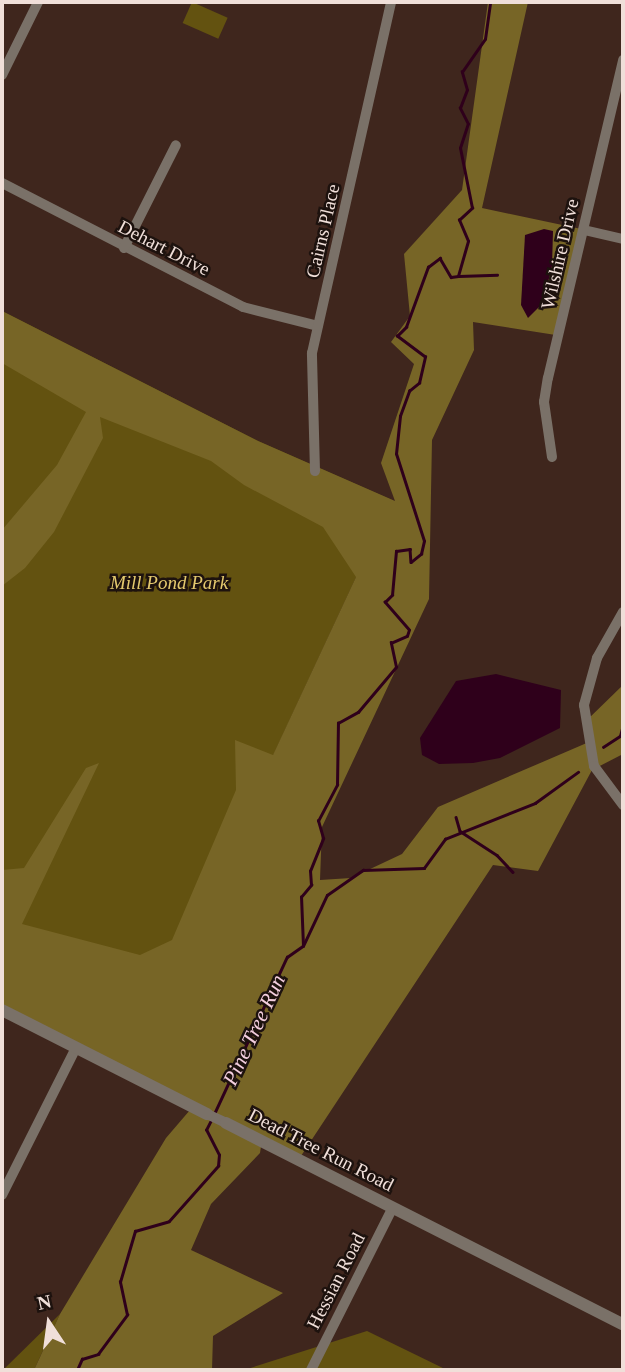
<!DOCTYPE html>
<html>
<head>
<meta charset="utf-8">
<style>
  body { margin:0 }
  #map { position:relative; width:625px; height:1372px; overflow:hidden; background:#3f261d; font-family:Georgia,serif }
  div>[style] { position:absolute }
  .green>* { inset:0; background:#635210; transform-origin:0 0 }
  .forest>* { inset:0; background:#776526 }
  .water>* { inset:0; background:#2f001b }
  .stream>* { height:2.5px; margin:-1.25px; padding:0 1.25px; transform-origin:1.25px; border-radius:1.25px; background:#2f001b }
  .minor>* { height:10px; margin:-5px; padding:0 5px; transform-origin:5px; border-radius:5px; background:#7a7168 }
  .tertiary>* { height:12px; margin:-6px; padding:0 6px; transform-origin:6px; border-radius:6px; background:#7a7168 }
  span { translate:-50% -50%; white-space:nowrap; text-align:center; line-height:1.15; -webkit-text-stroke:5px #1d120e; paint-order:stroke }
  .street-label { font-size:19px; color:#f0dfd9 }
  .park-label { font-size:19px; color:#e4c96e; font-style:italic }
  .water-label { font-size:21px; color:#f4cfdf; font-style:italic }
  .frame { position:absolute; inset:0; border:4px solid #f0dfd9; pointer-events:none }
  .north { position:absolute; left:14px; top:1288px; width:70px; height:70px; -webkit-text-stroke:5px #1d120e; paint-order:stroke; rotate:347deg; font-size:19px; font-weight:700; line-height:28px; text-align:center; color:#f0dfd9 }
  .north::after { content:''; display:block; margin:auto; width:24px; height:32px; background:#f0dfd9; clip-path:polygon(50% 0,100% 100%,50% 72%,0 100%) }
</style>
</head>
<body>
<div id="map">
  <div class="green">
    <i style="left:192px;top:2px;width:39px;height:23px;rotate:24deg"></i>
    <i style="clip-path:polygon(2px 311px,258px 441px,392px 500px,126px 1072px,2px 1006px)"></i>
    <i style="clip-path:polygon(60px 1314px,34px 1370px,3px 1370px)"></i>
    <i style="clip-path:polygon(367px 1331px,447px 1370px,244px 1370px)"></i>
  </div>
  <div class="forest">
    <i style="clip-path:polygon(488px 2px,528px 2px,482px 208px,586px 230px,562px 336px,473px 322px,474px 350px,432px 440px,429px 599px,322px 827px,320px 880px,351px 878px,402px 854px,438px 807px,589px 742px,585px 722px,623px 685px,623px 754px,592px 770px,538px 871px,493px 865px,299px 1159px,262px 1140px,260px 1153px,211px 1204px,191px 1250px,283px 1293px,213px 1336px,212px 1370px,34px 1370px,60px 1314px,166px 1138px,190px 1110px,2px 1006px,2px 870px,24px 868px,86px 768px,99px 763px,22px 924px,140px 955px,172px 940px,236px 790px,235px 740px,273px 755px,356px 577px,323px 527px,244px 485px,211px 461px,100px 417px,103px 438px,54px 532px,25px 568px,2px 586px,2px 530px,57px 465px,86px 412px,2px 363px,2px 311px,258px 441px,395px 501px,381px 463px,414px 364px,391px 342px,410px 316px,404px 254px,462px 190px)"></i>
  </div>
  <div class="water">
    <i style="clip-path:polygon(544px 229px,553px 231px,552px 266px,543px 303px,528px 318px,521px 305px,525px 235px)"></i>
    <i style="clip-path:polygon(496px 674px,561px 690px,560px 728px,500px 758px,473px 763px,439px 764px,422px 755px,420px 738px,456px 681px)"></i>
  </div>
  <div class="stream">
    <i style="left:459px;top:276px;width:38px;rotate:-2deg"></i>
    <i style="left:603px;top:747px;width:20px;rotate:-33deg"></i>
    <i style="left:620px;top:736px;width:11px;rotate:-75deg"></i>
    <i style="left:456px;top:817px;width:15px;rotate:74deg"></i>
    <i style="left:460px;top:831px;width:44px;rotate:33deg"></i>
    <i style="left:497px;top:855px;width:23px;rotate:47deg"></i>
    <i style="left:303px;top:946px;width:56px;rotate:-64.8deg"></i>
    <i style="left:327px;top:895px;width:44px;rotate:-34.8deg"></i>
    <i style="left:363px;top:870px;width:61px;rotate:-1.9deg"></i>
    <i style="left:424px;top:868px;width:36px;rotate:-54deg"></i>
    <i style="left:445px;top:839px;width:97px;rotate:-21.8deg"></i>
    <i style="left:535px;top:803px;width:53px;rotate:-35.8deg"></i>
    <i style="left:214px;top:1114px;width:173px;rotate:-65.1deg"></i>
    <i style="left:287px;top:957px;width:19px;rotate:-35deg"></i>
    <i style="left:303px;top:946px;width:49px;rotate:-92.3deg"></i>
    <i style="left:301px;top:897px;width:16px;rotate:-50deg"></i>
    <i style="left:311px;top:885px;width:14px;rotate:-94deg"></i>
    <i style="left:310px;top:871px;width:35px;rotate:-68deg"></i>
    <i style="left:323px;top:838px;width:18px;rotate:-106deg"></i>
    <i style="left:318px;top:821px;width:41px;rotate:-62.2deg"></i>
    <i style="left:337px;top:785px;width:62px;rotate:-89.1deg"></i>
    <i style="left:338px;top:723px;width:23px;rotate:-29deg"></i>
    <i style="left:358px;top:712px;width:59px;rotate:-49.8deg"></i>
    <i style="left:396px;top:667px;width:25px;rotate:-102deg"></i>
    <i style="left:391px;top:643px;width:17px;rotate:-24deg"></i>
    <i style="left:407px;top:636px;width:6px;rotate:-72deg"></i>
    <i style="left:409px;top:630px;width:37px;rotate:-131deg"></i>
    <i style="left:385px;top:602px;width:10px;rotate:-45deg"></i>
    <i style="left:392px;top:595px;width:44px;rotate:-84.8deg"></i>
    <i style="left:396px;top:551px;width:14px;rotate:-8deg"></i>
    <i style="left:410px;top:549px;width:13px;rotate:86deg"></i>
    <i style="left:411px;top:562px;width:13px;rotate:-39deg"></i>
    <i style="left:421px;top:554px;width:13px;rotate:-77deg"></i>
    <i style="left:424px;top:541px;width:91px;rotate:-107.8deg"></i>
    <i style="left:396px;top:454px;width:38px;rotate:-84deg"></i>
    <i style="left:400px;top:416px;width:27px;rotate:-70deg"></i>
    <i style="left:409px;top:391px;width:13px;rotate:-39deg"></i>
    <i style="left:419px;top:383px;width:27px;rotate:-77deg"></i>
    <i style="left:425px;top:357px;width:35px;rotate:-143deg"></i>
    <i style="left:397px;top:336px;width:13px;rotate:-45deg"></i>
    <i style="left:406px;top:327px;width:64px;rotate:-69.9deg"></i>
    <i style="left:428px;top:267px;width:15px;rotate:-37deg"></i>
    <i style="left:440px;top:258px;width:22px;rotate:60deg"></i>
    <i style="left:451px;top:277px;width:7px;rotate:-8deg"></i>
    <i style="left:458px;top:276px;width:36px;rotate:-74deg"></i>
    <i style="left:468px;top:241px;width:23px;rotate:-113deg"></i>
    <i style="left:459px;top:220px;width:18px;rotate:-43deg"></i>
    <i style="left:472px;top:208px;width:61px;rotate:-101.3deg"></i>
    <i style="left:460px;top:148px;width:25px;rotate:-72deg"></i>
    <i style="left:468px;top:124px;width:18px;rotate:-117deg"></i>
    <i style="left:460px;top:108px;width:19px;rotate:-69deg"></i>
    <i style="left:467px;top:90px;width:19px;rotate:-106deg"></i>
    <i style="left:462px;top:72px;width:40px;rotate:-55.1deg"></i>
    <i style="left:485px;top:39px;width:37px;rotate:-82deg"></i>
    <i style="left:77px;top:1370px;width:12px;rotate:-66deg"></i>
    <i style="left:82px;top:1359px;width:17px;rotate:-17deg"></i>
    <i style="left:98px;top:1354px;width:49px;rotate:-53.4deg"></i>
    <i style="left:127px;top:1315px;width:34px;rotate:-102deg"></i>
    <i style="left:120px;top:1282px;width:53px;rotate:-73.6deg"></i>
    <i style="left:135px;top:1231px;width:35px;rotate:-16deg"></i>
    <i style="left:169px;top:1221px;width:74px;rotate:-48.3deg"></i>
    <i style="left:218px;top:1166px;width:11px;rotate:-85deg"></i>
    <i style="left:219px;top:1155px;width:28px;rotate:-117deg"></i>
    <i style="left:206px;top:1130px;width:11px;rotate:-63deg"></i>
  </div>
  <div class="minor">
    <i style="left:2px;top:75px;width:81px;rotate:-63.7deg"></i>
    <i style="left:2px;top:183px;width:271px;rotate:27.2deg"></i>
    <i style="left:243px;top:307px;width:77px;rotate:14.2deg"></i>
    <i style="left:584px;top:230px;width:40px;rotate:13deg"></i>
    <i style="left:124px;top:248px;width:115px;rotate:-63.2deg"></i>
    <i style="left:552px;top:457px;width:56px;rotate:-98.3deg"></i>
    <i style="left:544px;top:402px;width:24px;rotate:-81deg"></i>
    <i style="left:548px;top:378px;width:327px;rotate:-76.7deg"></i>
    <i style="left:315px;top:471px;width:118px;rotate:-91.5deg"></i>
    <i style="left:312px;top:353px;width:360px;rotate:-77.3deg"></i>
    <i style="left:623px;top:612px;width:53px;rotate:119.5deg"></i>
    <i style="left:597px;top:658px;width:49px;rotate:105.5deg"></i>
    <i style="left:584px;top:705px;width:62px;rotate:80.7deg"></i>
    <i style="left:594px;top:766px;width:49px;rotate:53.4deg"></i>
    <i style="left:207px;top:1114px;width:21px;rotate:25deg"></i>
    <i style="left:2px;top:1195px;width:165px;rotate:-63.3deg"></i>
    <i style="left:311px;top:1370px;width:182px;rotate:-63.3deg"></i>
  </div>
  <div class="tertiary">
    <i style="left:2px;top:1010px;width:230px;rotate:26.9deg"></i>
    <i style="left:226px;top:1123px;width:445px;rotate:26.9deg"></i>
  </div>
  <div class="street-label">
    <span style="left:323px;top:231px;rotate:-77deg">Cairns Place</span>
    <span style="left:164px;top:248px;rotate:27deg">Dehart Drive</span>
    <span style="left:560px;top:254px;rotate:-77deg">Wilshire Drive</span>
    <span style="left:321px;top:1150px;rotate:27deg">Dead Tree Run Road</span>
    <span style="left:336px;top:1281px;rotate:-63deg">Hessian Road</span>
  </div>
  <div class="park-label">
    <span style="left:169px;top:583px">Mill Pond Park</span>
  </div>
  <div class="water-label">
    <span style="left:254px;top:1030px;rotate:-65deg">Pine Tree Run</span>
  </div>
  <div class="frame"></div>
  <div class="north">N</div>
</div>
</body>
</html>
